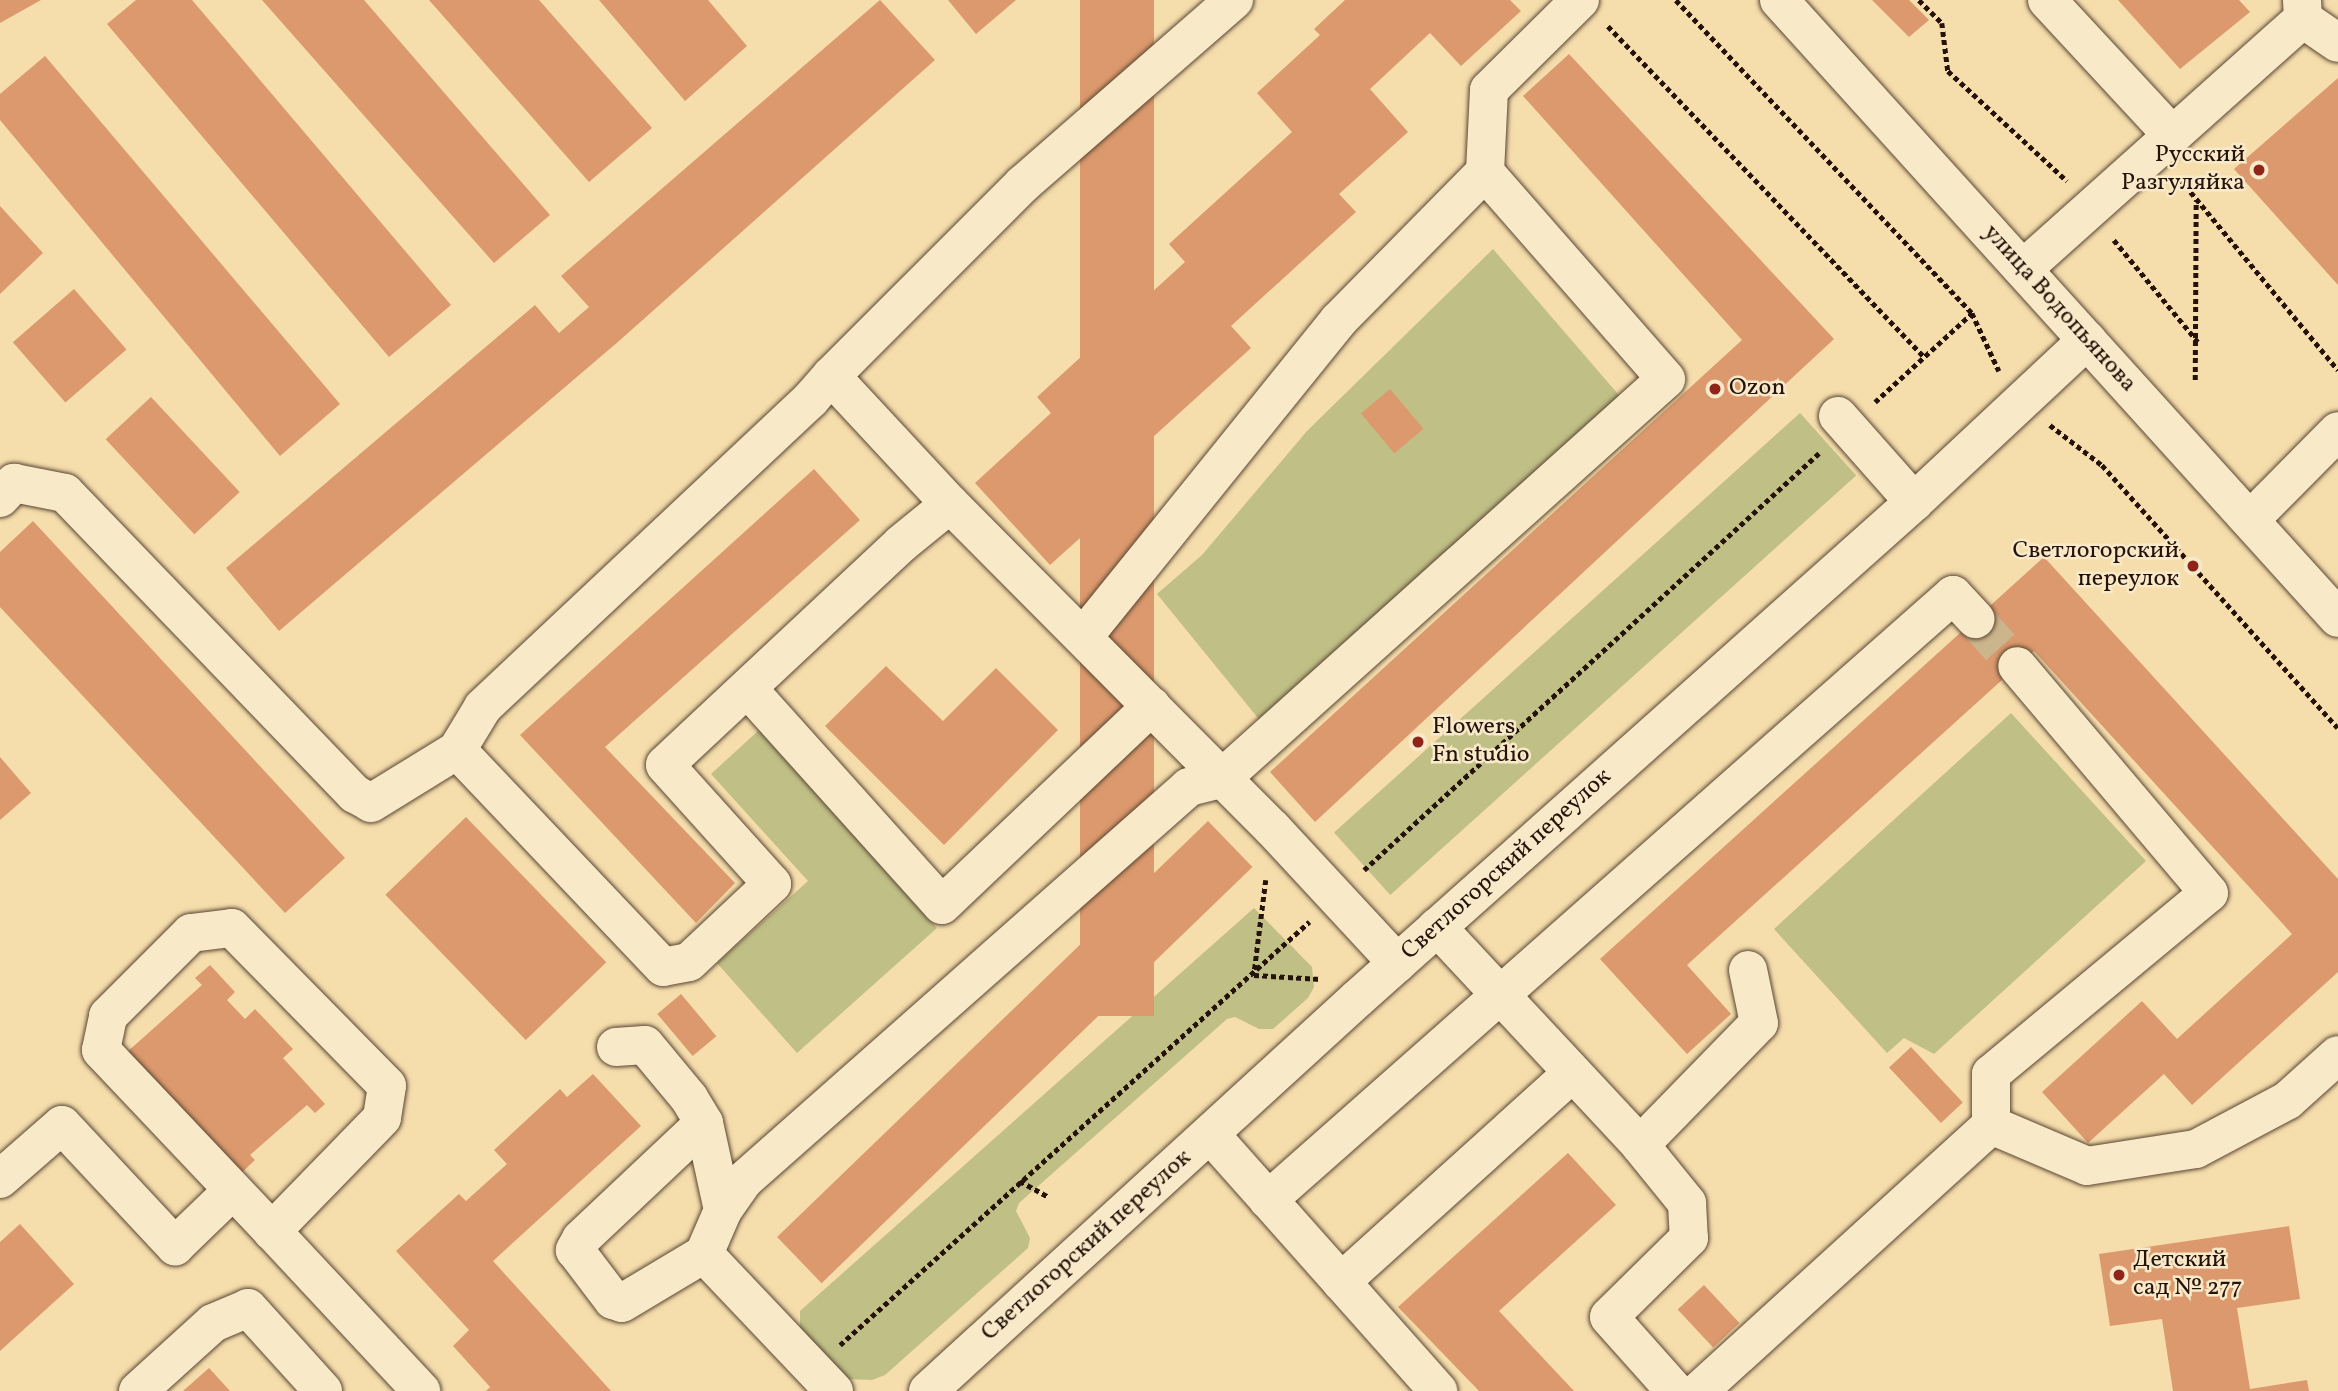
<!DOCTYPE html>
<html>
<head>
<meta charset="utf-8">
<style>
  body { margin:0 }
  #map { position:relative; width:2338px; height:1391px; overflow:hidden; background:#f5ddac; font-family:Vollkorn,serif }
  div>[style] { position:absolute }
  .green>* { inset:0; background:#c0bf86; transform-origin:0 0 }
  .building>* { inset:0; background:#dc996d; transform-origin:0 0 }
  .minor-tunnel>* { height:38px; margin-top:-19px; transform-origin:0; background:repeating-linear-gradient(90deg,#cbb58c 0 38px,transparent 0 57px) }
  .path>* { height:4.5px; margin-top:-2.25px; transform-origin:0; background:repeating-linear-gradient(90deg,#25130b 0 5px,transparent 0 8.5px) }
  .roads { filter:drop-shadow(0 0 2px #594633) drop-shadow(0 0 2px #594633) }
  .minor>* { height:38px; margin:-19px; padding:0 19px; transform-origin:19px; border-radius:19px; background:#f8e9c9 }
  .dots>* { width:19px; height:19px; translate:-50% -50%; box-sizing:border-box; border:4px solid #f8e9c9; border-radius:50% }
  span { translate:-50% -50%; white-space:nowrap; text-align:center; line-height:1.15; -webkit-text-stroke:5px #f8e9c9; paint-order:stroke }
  .poi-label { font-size:24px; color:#25130b }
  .right { translate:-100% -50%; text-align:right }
  .left { translate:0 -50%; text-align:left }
  .street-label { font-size:24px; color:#25130b }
</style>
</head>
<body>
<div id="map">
  <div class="green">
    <i style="clip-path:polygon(1493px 249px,1624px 401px,1262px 723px,1157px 594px,1202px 555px,1307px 431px)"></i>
    <i style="left:1800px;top:413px;width:84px;height:627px;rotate:48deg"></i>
    <i style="clip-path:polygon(2011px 713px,2146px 861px,1934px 1054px,1904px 1038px,1887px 1053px,1774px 929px)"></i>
    <i style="clip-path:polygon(759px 730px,937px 928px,797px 1053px,717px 963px,808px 881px,711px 774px)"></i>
    <i style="clip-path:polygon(1254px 908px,1312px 967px,1314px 987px,1308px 998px,1273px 1029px,1259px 1029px,1235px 1017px,1227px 1019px,1019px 1203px,1016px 1211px,1030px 1238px,1028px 1248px,885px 1375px,872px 1380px,846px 1379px,800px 1332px,800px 1311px)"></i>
  </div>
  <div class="building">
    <i style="clip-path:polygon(0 0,41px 0,0 23px)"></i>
    <i style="clip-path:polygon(136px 0,192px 0,451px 305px,389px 357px,107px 24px)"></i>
    <i style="clip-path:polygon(262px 0,364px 0,550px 215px,494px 263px)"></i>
    <i style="clip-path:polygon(429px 0,539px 0,652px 128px,589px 182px)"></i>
    <i style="clip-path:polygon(599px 0,708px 0,747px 46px,685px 101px)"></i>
    <i style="clip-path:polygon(880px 0,935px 60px,619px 341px,279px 631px,226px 568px,535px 305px,559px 333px,589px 307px,561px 276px)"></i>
    <i style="clip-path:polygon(948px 0,1016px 0,976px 34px)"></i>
    <i style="left:1080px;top:0;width:74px;height:1016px"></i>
    <i style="clip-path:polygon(1345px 0,1510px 0,1521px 11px,1461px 66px,1430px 33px,1370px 89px,1408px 132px,1339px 194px,1356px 212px,1231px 326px,1251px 348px,1120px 467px,1138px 486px,1050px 565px,975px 483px,1051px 413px,1037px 397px,1185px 262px,1169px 244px,1292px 132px,1257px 93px,1320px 35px,1314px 29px)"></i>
    <i style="clip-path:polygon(1872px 0,1909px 0,1929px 20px,1909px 37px)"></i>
    <i style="clip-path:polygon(2118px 0,2239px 0,2250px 12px,2180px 69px)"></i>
    <i style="clip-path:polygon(1569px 54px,1834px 339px,1315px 822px,1270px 772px,1742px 340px,1523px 96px)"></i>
    <i style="clip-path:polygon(45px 56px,340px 404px,280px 456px,0 120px,0 94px)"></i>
    <i style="clip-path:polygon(2338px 78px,2338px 285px,2234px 169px)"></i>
    <i style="clip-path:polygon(0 206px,43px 253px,0 294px)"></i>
    <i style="left:74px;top:289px;width:80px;height:81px;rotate:49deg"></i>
    <i style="left:1390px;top:389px;width:52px;height:38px;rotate:50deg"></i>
    <i style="left:151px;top:397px;width:130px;height:62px;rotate:47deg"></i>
    <i style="clip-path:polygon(814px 469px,860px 520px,605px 747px,735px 883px,696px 923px,520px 735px)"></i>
    <i style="clip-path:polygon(33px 521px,345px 858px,285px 913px,0 607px,0 552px)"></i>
    <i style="clip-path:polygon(2044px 557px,2338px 879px,2338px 972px,2192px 1105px,2164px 1074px,2088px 1143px,2042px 1092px,2142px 1001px,2177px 1039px,2292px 934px,2034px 651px,1687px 965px,1731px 1014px,1687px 1054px,1600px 959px)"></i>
    <i style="clip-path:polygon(886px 666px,943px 721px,996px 668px,1058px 730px,944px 845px,825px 726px)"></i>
    <i style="clip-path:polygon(0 757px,31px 793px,0 820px)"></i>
    <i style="left:466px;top:817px;width:202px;height:112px;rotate:46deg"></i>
    <i style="left:1208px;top:821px;width:64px;height:599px;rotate:46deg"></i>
    <i style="clip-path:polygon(210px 965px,235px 992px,227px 1000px,245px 1019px,255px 1009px,293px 1049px,283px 1058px,325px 1104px,315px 1113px,307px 1105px,250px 1155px,255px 1160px,237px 1177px,126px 1053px,202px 985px,195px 978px)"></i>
    <i style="left:681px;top:994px;width:55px;height:31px;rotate:50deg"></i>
    <i style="left:1911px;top:1047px;width:76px;height:30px;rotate:47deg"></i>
    <i style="clip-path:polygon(593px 1074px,641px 1126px,493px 1261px,611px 1391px,486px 1391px,490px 1387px,453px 1346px,469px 1330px,396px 1251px,459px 1194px,466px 1201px,507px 1164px,494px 1150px,560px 1089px,567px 1097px)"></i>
    <i style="clip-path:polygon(1568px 1153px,1616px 1205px,1499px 1311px,1574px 1391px,1479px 1391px,1398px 1307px)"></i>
    <i style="clip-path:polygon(20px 1224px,74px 1284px,0 1351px,0 1242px)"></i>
    <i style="clip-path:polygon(2289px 1226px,2300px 1299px,2237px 1308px,2250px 1389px,2307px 1380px,2309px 1391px,2173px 1391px,2162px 1319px,2110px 1326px,2099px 1254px)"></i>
    <i style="left:1704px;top:1285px;width:52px;height:36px;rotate:47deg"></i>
    <i style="clip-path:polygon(209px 1368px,230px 1391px,183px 1391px)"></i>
  </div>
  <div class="minor-tunnel">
    <i style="left:1975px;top:619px;width:63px;rotate:48.2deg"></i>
  </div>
  <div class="path">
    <i style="left:1676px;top:0;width:431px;rotate:46.6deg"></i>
    <i style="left:1972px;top:313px;width:64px;rotate:65deg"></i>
    <i style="left:1919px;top:0;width:33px;rotate:45deg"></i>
    <i style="left:1942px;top:23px;width:48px;rotate:82.9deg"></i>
    <i style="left:1948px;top:71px;width:162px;rotate:42.7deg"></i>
    <i style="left:1608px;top:26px;width:458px;rotate:46.3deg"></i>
    <i style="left:2180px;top:179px;width:248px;rotate:50.4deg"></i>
    <i style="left:2114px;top:240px;width:132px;rotate:50.5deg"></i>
    <i style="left:2195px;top:380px;width:179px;rotate:-89.7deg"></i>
    <i style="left:1875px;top:402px;width:132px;rotate:-42.5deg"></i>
    <i style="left:2050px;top:425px;width:66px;rotate:37.6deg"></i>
    <i style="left:2102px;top:465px;width:353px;rotate:48.1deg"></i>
    <i style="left:1364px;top:870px;width:617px;rotate:-42.5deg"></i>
    <i style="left:1266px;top:880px;width:96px;rotate:97.2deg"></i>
    <i style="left:1254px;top:975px;width:67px;rotate:3.4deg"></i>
    <i style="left:1020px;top:1181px;width:33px;rotate:29deg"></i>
    <i style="left:840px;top:1345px;width:632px;rotate:-42.05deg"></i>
  </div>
  <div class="roads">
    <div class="minor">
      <i style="left:1779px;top:0;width:833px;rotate:47.87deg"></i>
      <i style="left:2047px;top:0;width:184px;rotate:47.2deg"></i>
      <i style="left:2302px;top:0;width:19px;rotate:87deg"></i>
      <i style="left:2303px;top:19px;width:42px;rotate:34.4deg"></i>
      <i style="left:2023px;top:269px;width:375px;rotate:-41.8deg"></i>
      <i style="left:831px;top:376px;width:175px;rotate:47.1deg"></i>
      <i style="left:950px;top:504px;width:63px;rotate:140.8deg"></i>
      <i style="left:901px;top:544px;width:323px;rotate:136.9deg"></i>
      <i style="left:665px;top:765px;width:160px;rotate:48deg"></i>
      <i style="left:772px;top:884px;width:114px;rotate:136.8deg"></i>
      <i style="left:689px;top:962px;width:26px;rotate:169deg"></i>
      <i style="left:663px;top:967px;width:299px;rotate:-133.5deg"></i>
      <i style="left:457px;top:750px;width:50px;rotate:-58.8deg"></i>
      <i style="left:483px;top:707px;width:449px;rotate:-43.2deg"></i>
      <i style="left:810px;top:400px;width:32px;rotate:-49deg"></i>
      <i style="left:831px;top:376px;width:272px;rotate:-45deg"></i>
      <i style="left:1023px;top:184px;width:280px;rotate:-41.1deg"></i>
      <i style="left:1838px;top:416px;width:115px;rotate:48.5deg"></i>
      <i style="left:0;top:498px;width:21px;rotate:-47deg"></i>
      <i style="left:14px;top:483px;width:52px;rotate:11.1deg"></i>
      <i style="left:65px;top:493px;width:418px;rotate:46.1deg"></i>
      <i style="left:355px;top:794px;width:18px;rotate:29deg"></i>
      <i style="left:371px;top:803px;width:101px;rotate:-31.6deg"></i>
      <i style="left:950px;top:504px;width:458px;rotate:45.2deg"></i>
      <i style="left:1273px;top:829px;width:183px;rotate:47.2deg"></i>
      <i style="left:2250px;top:520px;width:125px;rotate:-45.3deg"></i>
      <i style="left:1084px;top:636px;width:406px;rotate:-51.1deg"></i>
      <i style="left:1339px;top:320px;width:208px;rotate:-45.4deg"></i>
      <i style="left:748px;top:689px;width:290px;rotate:48.1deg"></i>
      <i style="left:942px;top:905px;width:289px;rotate:-43.5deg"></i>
      <i style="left:1437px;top:927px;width:298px;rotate:47deg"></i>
      <i style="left:1640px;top:1145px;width:75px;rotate:51deg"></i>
      <i style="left:1687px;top:1203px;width:35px;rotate:87deg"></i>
      <i style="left:1689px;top:1238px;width:112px;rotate:135.4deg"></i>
      <i style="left:1609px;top:1317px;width:99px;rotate:48.3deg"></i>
      <i style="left:232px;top:928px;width:221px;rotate:45.5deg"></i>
      <i style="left:387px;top:1086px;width:32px;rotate:99deg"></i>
      <i style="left:382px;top:1118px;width:158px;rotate:134.2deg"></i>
      <i style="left:272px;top:1231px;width:249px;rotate:-133.4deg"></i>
      <i style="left:101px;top:1050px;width:35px;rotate:-78deg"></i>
      <i style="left:108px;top:1016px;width:117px;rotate:-45deg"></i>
      <i style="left:191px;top:933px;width:41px;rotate:-7deg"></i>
      <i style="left:616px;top:1047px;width:29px;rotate:-4deg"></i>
      <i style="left:645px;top:1045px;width:69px;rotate:50.3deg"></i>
      <i style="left:689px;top:1098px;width:29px;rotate:59deg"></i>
      <i style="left:704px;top:1123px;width:89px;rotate:77.7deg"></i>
      <i style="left:704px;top:1123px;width:169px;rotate:136.7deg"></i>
      <i style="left:581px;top:1239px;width:13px;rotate:119deg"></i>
      <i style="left:575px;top:1250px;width:63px;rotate:52.8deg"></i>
      <i style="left:613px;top:1300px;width:9px;rotate:18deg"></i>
      <i style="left:622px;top:1303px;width:96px;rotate:-30.9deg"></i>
      <i style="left:1991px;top:1125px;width:51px;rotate:-90deg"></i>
      <i style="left:1991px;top:1074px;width:283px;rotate:-39.7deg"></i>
      <i style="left:2209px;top:893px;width:297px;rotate:-130.2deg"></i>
      <i style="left:1210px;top:1134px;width:344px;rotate:48.4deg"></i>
      <i style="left:1640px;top:1145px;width:170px;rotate:-45.7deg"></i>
      <i style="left:1759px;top:1023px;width:54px;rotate:-101.7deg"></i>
      <i style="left:0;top:1179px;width:82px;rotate:-41.1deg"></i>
      <i style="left:62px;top:1125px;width:166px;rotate:47deg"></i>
      <i style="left:175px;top:1246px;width:79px;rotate:-44deg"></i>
      <i style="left:1268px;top:1200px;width:914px;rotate:-41.45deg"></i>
      <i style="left:1953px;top:595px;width:33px;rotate:47deg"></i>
      <i style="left:272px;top:1231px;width:219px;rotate:47deg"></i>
      <i style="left:1341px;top:1282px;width:312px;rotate:-42.1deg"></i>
      <i style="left:138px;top:1391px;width:101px;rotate:-42.2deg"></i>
      <i style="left:213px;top:1323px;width:38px;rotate:-23deg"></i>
      <i style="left:248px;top:1308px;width:112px;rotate:47.9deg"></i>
      <i style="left:834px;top:1391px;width:189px;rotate:-133.5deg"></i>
      <i style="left:704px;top:1254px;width:48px;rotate:-66.6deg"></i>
      <i style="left:723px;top:1210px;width:35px;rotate:-55deg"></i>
      <i style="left:743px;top:1181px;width:595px;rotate:-41.46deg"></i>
      <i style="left:1189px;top:787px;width:33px;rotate:-14deg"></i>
      <i style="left:1221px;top:779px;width:598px;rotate:-41.95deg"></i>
      <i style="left:1666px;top:379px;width:275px;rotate:-131.2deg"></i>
      <i style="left:1485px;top:172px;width:82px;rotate:-87.2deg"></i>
      <i style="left:1489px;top:90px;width:128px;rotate:-44.7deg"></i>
      <i style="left:928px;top:1391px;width:581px;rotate:-42.42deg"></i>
      <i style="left:1357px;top:999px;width:746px;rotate:-41.74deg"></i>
      <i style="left:1914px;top:502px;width:237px;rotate:-43.1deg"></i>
      <i style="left:1699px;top:1391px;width:395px;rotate:-42.3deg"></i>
      <i style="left:1991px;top:1125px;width:104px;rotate:23.1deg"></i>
      <i style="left:2087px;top:1166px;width:110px;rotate:-8.9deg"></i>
      <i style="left:2196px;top:1149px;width:104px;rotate:-28deg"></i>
      <i style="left:2288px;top:1100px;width:67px;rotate:-42deg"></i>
    </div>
  </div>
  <div class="dots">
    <i style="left:2259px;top:170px;background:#8f2418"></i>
    <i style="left:1715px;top:389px;background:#8f2418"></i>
    <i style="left:2193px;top:566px;background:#8f2418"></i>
    <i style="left:1418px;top:742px;background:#8f2418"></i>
    <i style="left:2119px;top:1275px;background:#8f2418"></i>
  </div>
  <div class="poi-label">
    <span class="right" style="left:2245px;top:170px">Русский<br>Разгуляйка</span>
    <span class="left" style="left:1729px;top:389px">Ozon</span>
    <span class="right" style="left:2179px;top:566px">Светлогорский<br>переулок</span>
    <span class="left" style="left:1432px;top:742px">Flowers<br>Fn studio</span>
    <span class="left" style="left:2133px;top:1275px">Детский<br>сад № 277</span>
  </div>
  <div class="street-label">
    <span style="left:2059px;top:309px;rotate:48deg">улица Водопьянова</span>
    <span style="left:1507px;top:865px;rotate:-42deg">Светлогорский переулок</span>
    <span style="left:1087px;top:1246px;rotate:-42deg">Светлогорский переулок</span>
  </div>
</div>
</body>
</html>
